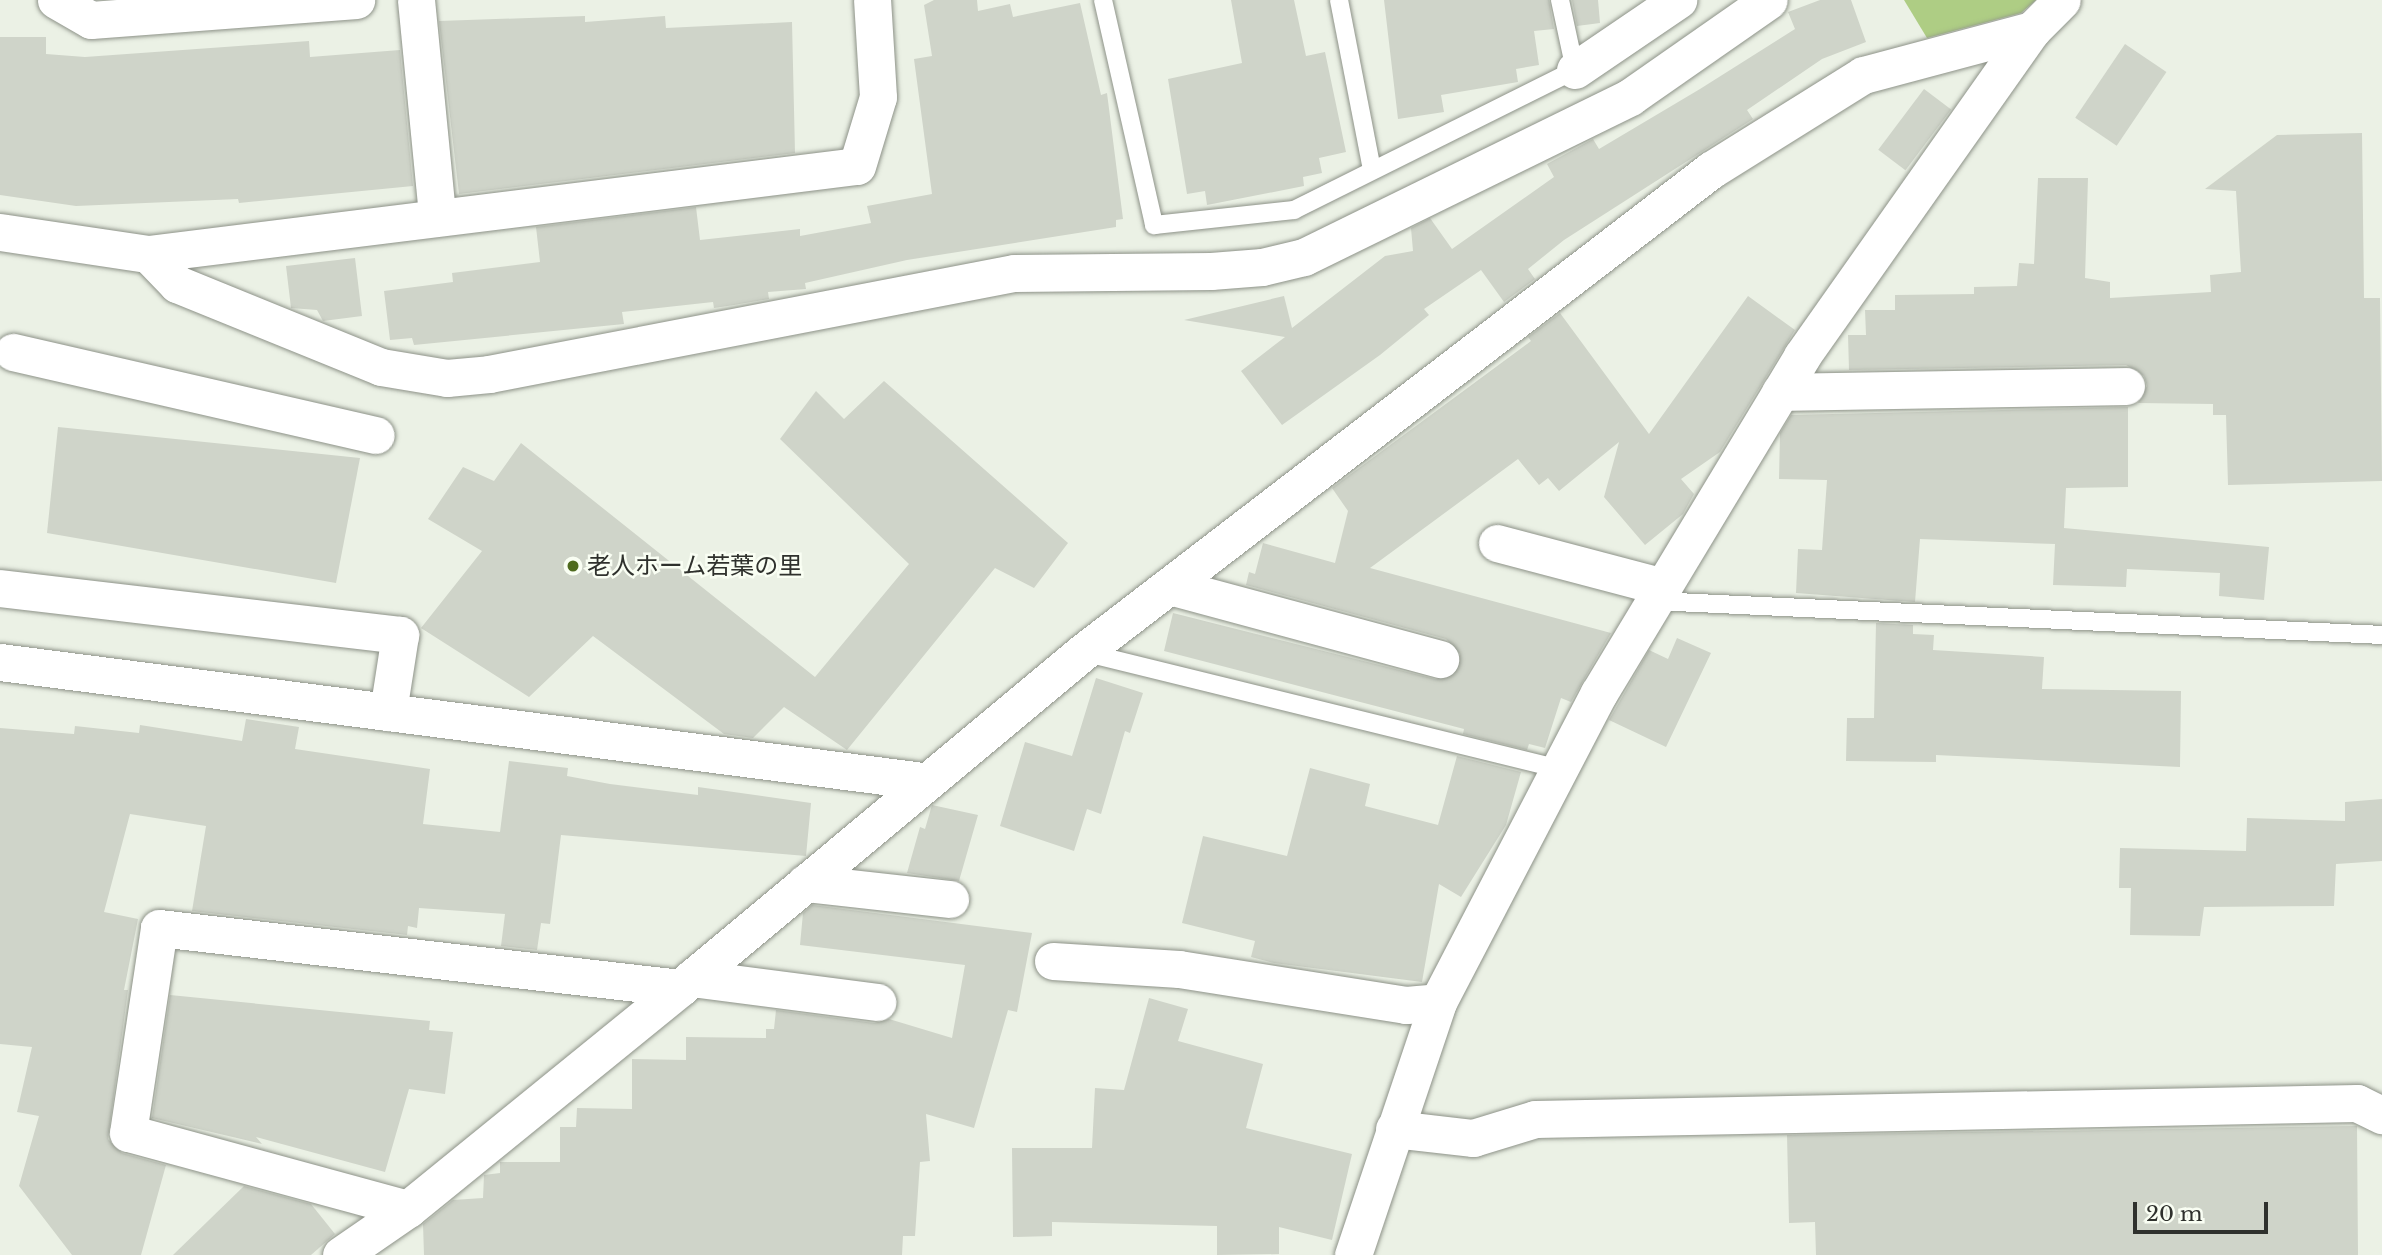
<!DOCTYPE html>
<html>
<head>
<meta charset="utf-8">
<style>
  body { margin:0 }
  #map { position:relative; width:2382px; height:1255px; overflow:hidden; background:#ebf1e5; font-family:"Libre Baskerville","Noto Sans JP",serif }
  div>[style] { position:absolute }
  .green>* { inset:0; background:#aecd84 }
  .building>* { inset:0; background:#cfd4c9; transform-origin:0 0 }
  .roads { filter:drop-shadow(0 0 2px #8d9288) drop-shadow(0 0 2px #8d9288) }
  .lane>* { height:18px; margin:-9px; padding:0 9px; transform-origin:9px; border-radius:9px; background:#fff }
  .street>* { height:37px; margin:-18.5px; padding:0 18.5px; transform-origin:18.5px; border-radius:18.5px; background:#fff }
  .dots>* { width:19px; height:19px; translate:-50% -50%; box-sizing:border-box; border:4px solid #f9fef3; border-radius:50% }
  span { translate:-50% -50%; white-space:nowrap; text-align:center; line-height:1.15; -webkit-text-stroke:5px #f9fef3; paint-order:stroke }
  .poi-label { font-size:24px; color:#2f312d }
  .left { translate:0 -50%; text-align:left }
  .scale { position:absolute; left:2133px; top:1202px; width:135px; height:32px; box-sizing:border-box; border:4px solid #2f312d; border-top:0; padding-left:9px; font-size:21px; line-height:24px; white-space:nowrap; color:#2f312d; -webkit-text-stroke:5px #f9fef3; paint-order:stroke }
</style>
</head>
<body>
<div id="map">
  <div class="green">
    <i style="clip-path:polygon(1904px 0,2036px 0,2021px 13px,1927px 38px)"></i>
  </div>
  <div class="building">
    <i style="clip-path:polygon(934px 0,977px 0,978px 11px,1010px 4px,1013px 17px,1080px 3px,1101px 95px,1107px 93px,1123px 219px,1116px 220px,1116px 227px,907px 260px,805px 283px,806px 289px,768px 292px,769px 299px,734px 305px,714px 308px,713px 302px,622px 312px,624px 324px,414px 345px,412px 338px,390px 340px,384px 291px,453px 282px,452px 273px,540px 262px,536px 227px,696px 207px,700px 240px,800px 229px,800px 236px,871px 223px,867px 206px,932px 194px,914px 59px,932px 56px,924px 5px)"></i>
    <i style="clip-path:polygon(1231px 0,1294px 0,1306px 56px,1325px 52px,1346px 152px,1319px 158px,1322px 173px,1303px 177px,1304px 186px,1207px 205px,1205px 191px,1187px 194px,1168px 79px,1242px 63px)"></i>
    <i style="clip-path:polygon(1384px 0,1549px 0,1554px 29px,1534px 31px,1539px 65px,1516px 69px,1518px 82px,1441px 95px,1444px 112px,1398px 119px)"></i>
    <i style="clip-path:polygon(1572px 0,1598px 0,1600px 23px,1577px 26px)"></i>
    <i style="clip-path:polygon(1820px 0,1851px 0,1866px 42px,1822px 59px,1747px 110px,1753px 119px,1564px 240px,1528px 269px,1535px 279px,1504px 302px,1481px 270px,1424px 309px,1429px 315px,1380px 355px,1282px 425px,1241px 371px,1285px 337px,1184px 320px,1284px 296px,1292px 328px,1385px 256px,1413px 251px,1411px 228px,1430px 218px,1452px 249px,1554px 177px,1547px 164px,1593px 139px,1599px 149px,1700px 89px,1795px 29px,1788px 12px)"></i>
    <i style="clip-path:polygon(585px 16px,585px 22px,665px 16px,666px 28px,792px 22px,795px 153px,459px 194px,439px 21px)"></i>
    <i style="clip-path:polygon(0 37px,46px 37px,46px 54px,85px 57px,309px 41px,310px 57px,400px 50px,413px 186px,239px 203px,238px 199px,76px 206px,0 195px)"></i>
    <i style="left:2125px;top:44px;width:50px;height:89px;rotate:34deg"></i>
    <i style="left:1924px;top:89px;width:34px;height:76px;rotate:37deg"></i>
    <i style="clip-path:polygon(2362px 133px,2364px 298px,2380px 298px,2382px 481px,2228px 485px,2226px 415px,2213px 415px,2213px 404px,2138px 403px,2147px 386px,2144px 376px,2126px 365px,1849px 370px,1848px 335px,1866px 335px,1865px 310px,1895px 310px,1895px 295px,1974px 294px,1974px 287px,2017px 286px,2019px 263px,2034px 264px,2038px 178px,2088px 178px,2085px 278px,2110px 282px,2110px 298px,2211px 292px,2210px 275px,2241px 272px,2236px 191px,2205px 189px,2277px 135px)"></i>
    <i style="clip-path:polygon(355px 258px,362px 316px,323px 321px,317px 310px,291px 308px,286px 266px)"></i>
    <i style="clip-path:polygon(1748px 296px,1795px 330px,1720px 452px,1681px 479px,1694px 494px,1683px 514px,1645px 545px,1604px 497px,1619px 442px,1559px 491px,1548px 478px,1539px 485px,1518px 459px,1370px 568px,1611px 633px,1571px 702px,1561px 698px,1545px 748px,1529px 744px,1527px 750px,1463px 734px,1464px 729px,1164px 651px,1173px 613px,1435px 679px,1454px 674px,1460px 654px,1446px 639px,1246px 585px,1249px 572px,1255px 574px,1263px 543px,1335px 563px,1348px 511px,1332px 488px,1531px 341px,1528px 337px,1560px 313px,1649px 434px)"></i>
    <i style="clip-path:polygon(884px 381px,1068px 543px,1034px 588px,995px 568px,847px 750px,784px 707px,753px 738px,724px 734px,593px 636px,529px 697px,421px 628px,482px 551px,428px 519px,463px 467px,494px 481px,521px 443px,815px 677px,909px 564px,780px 439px,816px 391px,844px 419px)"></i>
    <i style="clip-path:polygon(2128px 407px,2128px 487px,2066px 488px,2064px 528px,2269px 547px,2264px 600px,2219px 596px,2220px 573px,2127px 569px,2126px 587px,2053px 585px,2055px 544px,1920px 539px,1915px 602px,1796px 593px,1798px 549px,1822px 550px,1827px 480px,1779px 479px,1780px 433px,1791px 415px)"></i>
    <i style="clip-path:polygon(58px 427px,360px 458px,336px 583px,47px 533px)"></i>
    <i style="clip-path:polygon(1876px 623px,1913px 625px,1913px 634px,1934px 635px,1933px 650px,2044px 657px,2042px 689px,2181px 691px,2180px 767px,1936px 755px,1936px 762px,1846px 761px,1847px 718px,1874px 718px)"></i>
    <i style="clip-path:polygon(1677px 638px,1711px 653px,1666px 747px,1609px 720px,1649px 650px,1668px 659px)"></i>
    <i style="clip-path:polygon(1096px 678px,1143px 693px,1130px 733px,1125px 731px,1101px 814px,1087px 809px,1074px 851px,1000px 826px,1025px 742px,1072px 756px)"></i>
    <i style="clip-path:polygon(246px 719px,299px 727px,295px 749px,430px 769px,423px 824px,500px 832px,509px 761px,568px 768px,567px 776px,610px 784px,698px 795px,698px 787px,811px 803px,806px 856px,561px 835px,550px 924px,541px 923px,537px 950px,501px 946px,505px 914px,419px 908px,417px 928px,408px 926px,407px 935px,192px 911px,206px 826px,130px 814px,104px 912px,138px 919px,124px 990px,128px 990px,108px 1139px,122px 1153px,166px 1165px,141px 1255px,72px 1255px,19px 1186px,39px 1116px,17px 1112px,32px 1047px,0 1044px,0 728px,74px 734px,75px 726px,139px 733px,140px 725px,242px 741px)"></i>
    <i style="clip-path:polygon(1457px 756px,1521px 772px,1506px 825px,1461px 897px,1439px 884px,1422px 982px,1274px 963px,1251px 957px,1255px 941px,1182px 923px,1203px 836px,1287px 856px,1310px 768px,1370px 784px,1365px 806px,1438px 825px)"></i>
    <i style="clip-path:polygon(2382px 799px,2382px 861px,2336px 864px,2334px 906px,2204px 907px,2200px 936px,2130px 935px,2131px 888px,2119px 888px,2120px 848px,2246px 851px,2247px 818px,2345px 821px,2345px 802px)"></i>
    <i style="clip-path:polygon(932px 805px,978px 815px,959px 881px,907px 873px,920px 827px,925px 829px)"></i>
    <i style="clip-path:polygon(812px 905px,1032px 933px,1017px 1012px,1008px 1010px,974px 1128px,926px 1114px,930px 1161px,920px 1162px,915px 1236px,903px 1236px,902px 1255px,424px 1255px,423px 1224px,453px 1200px,483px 1198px,484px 1175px,500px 1173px,500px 1162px,560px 1162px,560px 1127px,576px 1127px,577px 1108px,632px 1109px,632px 1059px,686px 1060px,686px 1037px,766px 1038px,766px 1029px,774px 1029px,776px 1010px,874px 1023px,889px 1019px,952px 1038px,965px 965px,800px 945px,803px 913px)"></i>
    <i style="clip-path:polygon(170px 995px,430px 1021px,429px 1030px,453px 1032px,445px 1094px,409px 1089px,385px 1172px,256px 1137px,262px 1144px,152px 1118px)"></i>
    <i style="clip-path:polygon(1149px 998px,1188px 1009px,1178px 1041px,1263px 1064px,1246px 1128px,1352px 1154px,1332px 1240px,1279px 1227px,1279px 1254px,1217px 1255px,1217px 1226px,1052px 1222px,1052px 1236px,1013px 1237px,1012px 1148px,1092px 1148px,1095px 1088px,1124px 1090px)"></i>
    <i style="clip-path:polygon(2357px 1126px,2358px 1255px,1816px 1255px,1815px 1222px,1789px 1223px,1787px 1135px)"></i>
    <i style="clip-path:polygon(244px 1186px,311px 1204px,335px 1234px,311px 1255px,173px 1255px)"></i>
  </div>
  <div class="roads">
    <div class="lane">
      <i style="left:1103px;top:0;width:231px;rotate:77.2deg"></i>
      <i style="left:1154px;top:225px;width:141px;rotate:-6.1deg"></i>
      <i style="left:1294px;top:210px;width:314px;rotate:-26.5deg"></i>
      <i style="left:1575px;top:70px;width:72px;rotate:-102.1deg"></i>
      <i style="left:1339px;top:0;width:173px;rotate:79deg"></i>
      <i style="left:1654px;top:601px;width:729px;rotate:2.67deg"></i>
      <i style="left:1083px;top:652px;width:493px;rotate:13.8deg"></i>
    </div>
    <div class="street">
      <i style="left:56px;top:0;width:40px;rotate:29.7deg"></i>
      <i style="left:91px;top:20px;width:266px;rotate:-4.3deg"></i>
      <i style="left:416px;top:0;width:217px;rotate:84.4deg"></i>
      <i style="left:1575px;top:70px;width:125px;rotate:-34.2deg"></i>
      <i style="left:0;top:232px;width:150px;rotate:8.5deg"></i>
      <i style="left:148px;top:254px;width:42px;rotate:46deg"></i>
      <i style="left:177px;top:284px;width:220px;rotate:22.1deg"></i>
      <i style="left:381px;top:367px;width:67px;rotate:9.5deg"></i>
      <i style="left:447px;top:378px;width:42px;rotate:-5.4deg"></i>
      <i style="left:489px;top:374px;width:535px;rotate:-10.89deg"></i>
      <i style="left:1014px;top:273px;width:197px;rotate:-0.6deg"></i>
      <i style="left:1211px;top:271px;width:51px;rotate:-4.5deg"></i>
      <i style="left:1262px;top:267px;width:43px;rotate:-13.4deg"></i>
      <i style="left:1304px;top:257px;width:363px;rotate:-26.1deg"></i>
      <i style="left:1630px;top:97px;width:169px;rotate:-34.9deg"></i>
      <i style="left:148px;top:254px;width:714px;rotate:-7.08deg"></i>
      <i style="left:857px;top:166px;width:72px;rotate:-73.1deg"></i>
      <i style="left:878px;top:97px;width:97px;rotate:-93.5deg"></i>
      <i style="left:13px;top:352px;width:372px;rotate:12.9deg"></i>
      <i style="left:1780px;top:392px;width:346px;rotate:-1deg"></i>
      <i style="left:1497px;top:543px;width:172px;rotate:14.8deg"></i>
      <i style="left:1169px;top:586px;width:281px;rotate:15.1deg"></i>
      <i style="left:0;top:588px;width:403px;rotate:6.7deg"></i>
      <i style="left:400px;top:635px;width:78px;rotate:98.9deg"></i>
      <i style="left:0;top:662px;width:931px;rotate:7.35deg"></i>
      <i style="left:805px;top:883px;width:146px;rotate:6.3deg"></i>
      <i style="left:1053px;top:961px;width:126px;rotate:3.6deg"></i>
      <i style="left:1179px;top:969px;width:230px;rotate:9deg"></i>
      <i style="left:1406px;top:1005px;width:32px;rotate:-5deg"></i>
      <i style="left:692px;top:978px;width:187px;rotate:7.4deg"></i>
      <i style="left:1394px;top:1129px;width:80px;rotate:6.5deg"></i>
      <i style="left:1473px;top:1138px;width:65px;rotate:-17deg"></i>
      <i style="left:1535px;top:1119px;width:822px;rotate:-1.12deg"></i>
      <i style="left:2357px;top:1103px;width:28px;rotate:26deg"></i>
      <i style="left:408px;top:1209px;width:290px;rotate:-164.8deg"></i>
      <i style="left:128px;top:1133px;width:207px;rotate:-81.4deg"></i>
      <i style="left:159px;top:928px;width:524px;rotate:6.57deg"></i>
      <i style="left:341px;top:1255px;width:81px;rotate:-34.5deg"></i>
      <i style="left:408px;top:1209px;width:350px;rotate:-39.1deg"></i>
      <i style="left:680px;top:988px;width:525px;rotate:-39.82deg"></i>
      <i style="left:1083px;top:652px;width:792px;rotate:-37.51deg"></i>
      <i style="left:1711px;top:170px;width:179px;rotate:-32deg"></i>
      <i style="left:1863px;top:75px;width:175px;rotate:-14.9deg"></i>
      <i style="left:1353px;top:1255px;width:267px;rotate:-71.4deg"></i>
      <i style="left:1438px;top:1002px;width:348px;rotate:-62.5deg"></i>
      <i style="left:1599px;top:693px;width:393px;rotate:-58.9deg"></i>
      <i style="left:1802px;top:356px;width:399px;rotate:-54.8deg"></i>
      <i style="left:2032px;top:30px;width:42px;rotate:-45deg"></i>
    </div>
  </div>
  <div class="dots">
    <i style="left:573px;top:566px;background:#4e6a1d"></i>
  </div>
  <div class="poi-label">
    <span class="left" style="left:587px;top:566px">老人ホーム若葉の里</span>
  </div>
  <div class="scale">20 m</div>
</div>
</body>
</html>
